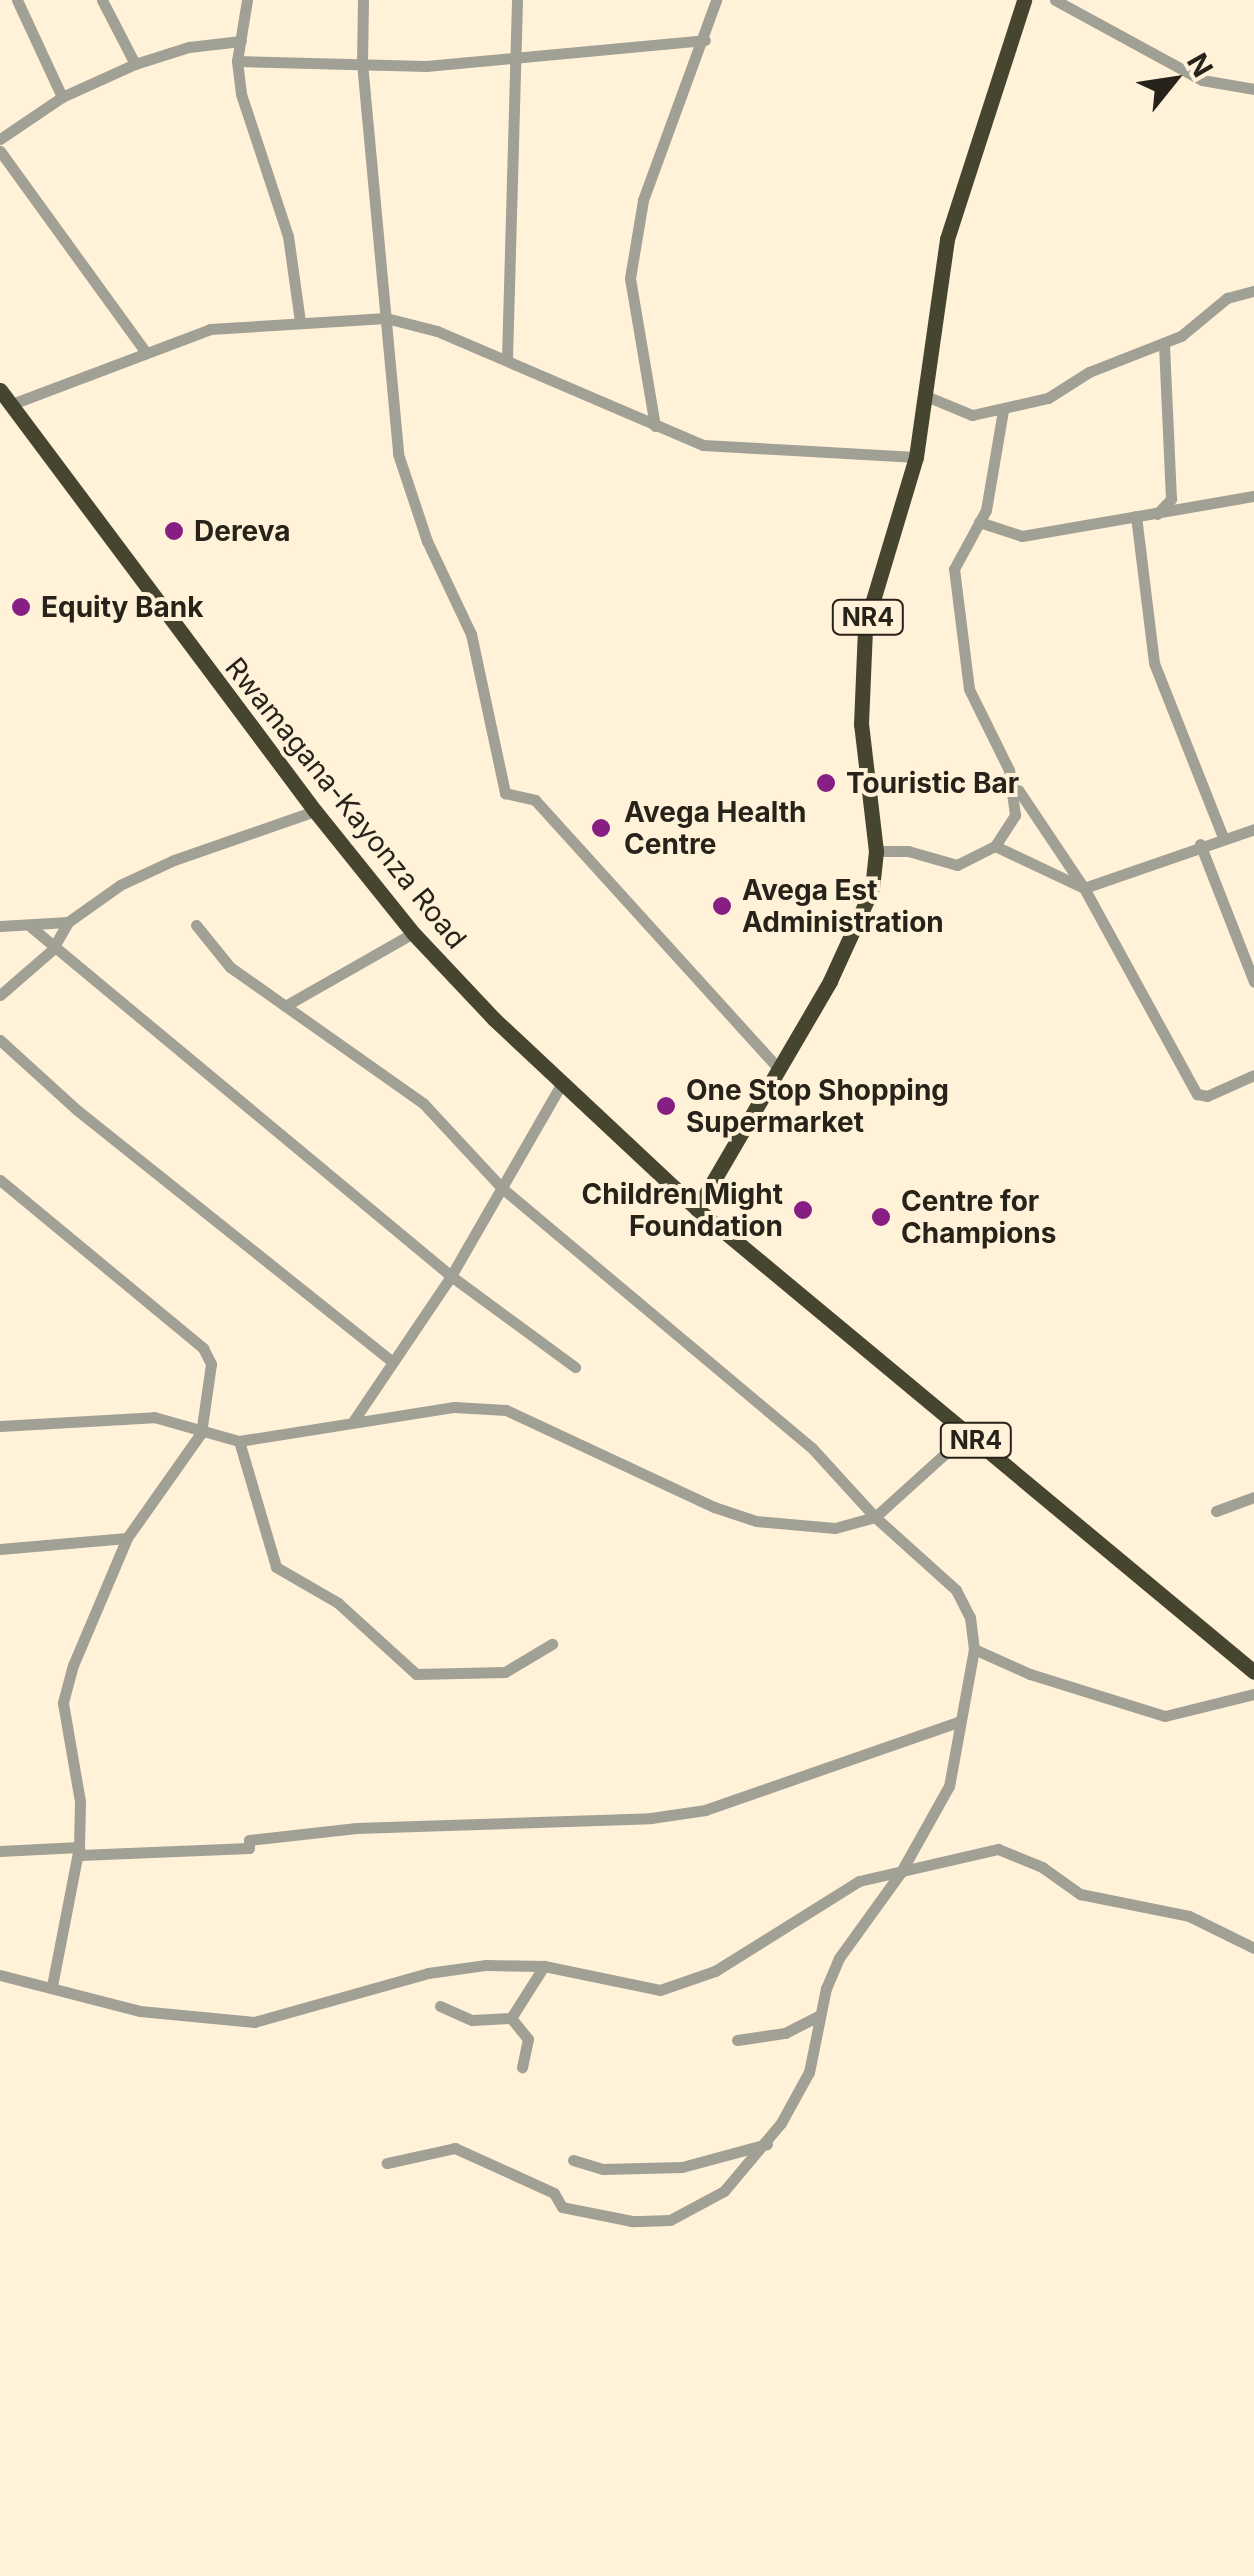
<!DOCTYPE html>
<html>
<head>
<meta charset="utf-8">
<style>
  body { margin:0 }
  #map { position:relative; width:1254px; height:2576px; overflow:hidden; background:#fff2d9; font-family:Inter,sans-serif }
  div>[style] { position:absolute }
  .minor>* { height:11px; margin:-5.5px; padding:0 5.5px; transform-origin:5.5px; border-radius:5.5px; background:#a1a095 }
  .highway>* { height:15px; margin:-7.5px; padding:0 7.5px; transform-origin:7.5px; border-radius:7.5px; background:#46452f }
  .dots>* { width:28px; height:28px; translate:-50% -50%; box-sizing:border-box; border:5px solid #fff2d9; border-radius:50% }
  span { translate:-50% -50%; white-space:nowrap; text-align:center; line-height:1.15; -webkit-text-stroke:8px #fff2d9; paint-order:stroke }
  .shield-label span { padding:2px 8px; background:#fff2d9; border:2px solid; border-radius:8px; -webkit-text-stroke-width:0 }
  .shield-label { font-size:25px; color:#28231a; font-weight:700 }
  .poi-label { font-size:28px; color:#28231a; font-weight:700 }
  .left { translate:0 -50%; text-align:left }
  .right { translate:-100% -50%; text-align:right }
  .street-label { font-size:28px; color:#28231a }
  .north { position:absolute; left:1124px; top:30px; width:100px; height:100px; -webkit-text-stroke:8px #fff2d9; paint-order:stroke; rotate:60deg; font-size:28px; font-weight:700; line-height:40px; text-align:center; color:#28231a }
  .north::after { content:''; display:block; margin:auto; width:35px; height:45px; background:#28231a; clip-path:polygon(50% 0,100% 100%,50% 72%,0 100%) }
</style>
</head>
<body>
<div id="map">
  <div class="minor">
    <i style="left:17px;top:0;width:107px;rotate:65.1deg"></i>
    <i style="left:102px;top:0;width:72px;rotate:62.7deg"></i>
    <i style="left:247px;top:0;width:62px;rotate:99.3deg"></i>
    <i style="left:237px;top:61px;width:33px;rotate:83deg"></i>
    <i style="left:241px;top:94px;width:150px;rotate:71.7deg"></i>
    <i style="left:288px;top:236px;width:86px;rotate:82deg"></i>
    <i style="left:363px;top:0;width:63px;rotate:90.9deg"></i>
    <i style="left:362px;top:63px;width:393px;rotate:84.7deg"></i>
    <i style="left:398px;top:454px;width:92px;rotate:71.6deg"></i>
    <i style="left:427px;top:541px;width:103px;rotate:64.7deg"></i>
    <i style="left:471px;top:634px;width:163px;rotate:77.9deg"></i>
    <i style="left:505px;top:793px;width:31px;rotate:13deg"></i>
    <i style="left:535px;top:800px;width:362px;rotate:47.8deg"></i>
    <i style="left:1055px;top:0;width:167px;rotate:28.6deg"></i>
    <i style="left:1202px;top:80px;width:53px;rotate:9.8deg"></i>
    <i style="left:237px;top:61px;width:189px;rotate:1.5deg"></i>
    <i style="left:426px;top:66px;width:280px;rotate:-5.3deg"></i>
    <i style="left:0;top:139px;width:75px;rotate:-34.1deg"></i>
    <i style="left:62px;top:97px;width:80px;rotate:-24.3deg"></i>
    <i style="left:135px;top:64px;width:57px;rotate:-17.5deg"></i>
    <i style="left:189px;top:47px;width:52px;rotate:-6.6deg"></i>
    <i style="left:0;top:151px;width:247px;rotate:54.1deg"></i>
    <i style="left:507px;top:359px;width:359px;rotate:-88.4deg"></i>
    <i style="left:926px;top:396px;width:50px;rotate:22.4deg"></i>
    <i style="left:972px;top:415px;width:78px;rotate:-12.6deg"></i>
    <i style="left:1048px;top:398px;width:49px;rotate:-32.4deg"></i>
    <i style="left:1089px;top:372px;width:99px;rotate:-21.4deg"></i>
    <i style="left:1181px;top:336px;width:60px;rotate:-39.6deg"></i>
    <i style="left:1227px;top:298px;width:28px;rotate:-15deg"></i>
    <i style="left:12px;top:404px;width:212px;rotate:-20.7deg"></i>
    <i style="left:210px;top:329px;width:176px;rotate:-3.6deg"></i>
    <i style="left:386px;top:318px;width:53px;rotate:14.3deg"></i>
    <i style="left:437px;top:331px;width:289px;rotate:23.2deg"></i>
    <i style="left:703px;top:445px;width:213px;rotate:3.2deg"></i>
    <i style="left:655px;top:426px;width:150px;rotate:-99.6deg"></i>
    <i style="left:630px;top:278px;width:79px;rotate:-80.5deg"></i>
    <i style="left:643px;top:200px;width:213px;rotate:-69.9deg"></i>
    <i style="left:1157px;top:514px;width:21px;rotate:-47deg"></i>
    <i style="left:1171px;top:499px;width:156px;rotate:-92.6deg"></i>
    <i style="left:1136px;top:516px;width:148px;rotate:83deg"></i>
    <i style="left:1154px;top:663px;width:185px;rotate:68.4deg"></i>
    <i style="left:979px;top:522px;width:45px;rotate:18deg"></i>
    <i style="left:1022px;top:536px;width:235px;rotate:-9.8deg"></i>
    <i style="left:1017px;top:788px;width:120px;rotate:56.2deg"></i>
    <i style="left:1084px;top:888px;width:180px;rotate:-19.1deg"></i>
    <i style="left:1200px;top:844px;width:148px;rotate:68.6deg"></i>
    <i style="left:995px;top:846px;width:98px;rotate:25.3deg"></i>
    <i style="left:1084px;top:888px;width:235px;rotate:61.3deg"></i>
    <i style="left:1197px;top:1094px;width:10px;rotate:11deg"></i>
    <i style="left:1207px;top:1096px;width:51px;rotate:-24.1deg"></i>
    <i style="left:876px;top:851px;width:32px"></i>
    <i style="left:908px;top:851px;width:51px;rotate:15.9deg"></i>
    <i style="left:957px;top:865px;width:42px;rotate:-26.6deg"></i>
    <i style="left:995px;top:846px;width:37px;rotate:-57deg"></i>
    <i style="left:1015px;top:815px;width:45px;rotate:-97.6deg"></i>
    <i style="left:1009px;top:770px;width:90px;rotate:-116.3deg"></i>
    <i style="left:969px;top:689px;width:121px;rotate:-97.1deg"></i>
    <i style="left:954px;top:569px;width:67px;rotate:-61.5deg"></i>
    <i style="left:986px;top:510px;width:100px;rotate:-80.3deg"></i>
    <i style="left:196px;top:925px;width:54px;rotate:51deg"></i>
    <i style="left:230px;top:967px;width:236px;rotate:35.2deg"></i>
    <i style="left:423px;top:1103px;width:116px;rotate:47.1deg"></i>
    <i style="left:502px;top:1188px;width:405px;rotate:40deg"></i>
    <i style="left:812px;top:1448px;width:93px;rotate:47.6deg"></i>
    <i style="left:875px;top:1517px;width:109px;rotate:42deg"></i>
    <i style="left:956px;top:1590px;width:30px;rotate:63deg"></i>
    <i style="left:970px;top:1617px;width:32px;rotate:83deg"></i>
    <i style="left:974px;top:1649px;width:139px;rotate:100.3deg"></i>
    <i style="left:949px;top:1786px;width:98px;rotate:119.2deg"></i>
    <i style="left:901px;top:1872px;width:106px;rotate:125.8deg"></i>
    <i style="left:839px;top:1958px;width:33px;rotate:113deg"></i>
    <i style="left:826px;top:1988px;width:86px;rotate:101.4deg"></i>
    <i style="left:809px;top:2072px;width:58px;rotate:118.8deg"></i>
    <i style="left:781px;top:2123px;width:89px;rotate:130deg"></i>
    <i style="left:724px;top:2191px;width:61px;rotate:151.8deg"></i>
    <i style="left:670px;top:2220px;width:38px;rotate:178deg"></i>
    <i style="left:632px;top:2221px;width:71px;rotate:-168.7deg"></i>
    <i style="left:562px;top:2207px;width:16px;rotate:-120deg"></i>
    <i style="left:554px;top:2193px;width:109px;rotate:-155.6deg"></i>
    <i style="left:455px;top:2148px;width:70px;rotate:167.6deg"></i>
    <i style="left:0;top:926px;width:68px;rotate:-3.4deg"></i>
    <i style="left:68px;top:922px;width:64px;rotate:-35.4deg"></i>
    <i style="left:120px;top:885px;width:60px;rotate:-24.8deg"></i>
    <i style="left:174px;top:860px;width:149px;rotate:-19.2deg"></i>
    <i style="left:31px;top:927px;width:546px;rotate:39.72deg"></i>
    <i style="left:451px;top:1276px;width:154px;rotate:36.3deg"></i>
    <i style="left:0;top:995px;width:69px;rotate:-40.9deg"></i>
    <i style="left:52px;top:950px;width:32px;rotate:-60deg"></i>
    <i style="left:285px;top:1006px;width:147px;rotate:-29.7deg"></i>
    <i style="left:0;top:1040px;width:104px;rotate:42.3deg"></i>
    <i style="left:77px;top:1110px;width:402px;rotate:38.6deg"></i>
    <i style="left:0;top:1180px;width:264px;rotate:39.6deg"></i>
    <i style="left:203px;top:1348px;width:18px;rotate:63deg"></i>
    <i style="left:211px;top:1364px;width:70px;rotate:98.2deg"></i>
    <i style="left:201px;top:1433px;width:128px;rotate:125.2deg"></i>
    <i style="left:127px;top:1538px;width:138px;rotate:113deg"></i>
    <i style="left:73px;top:1665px;width:39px;rotate:105deg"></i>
    <i style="left:63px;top:1703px;width:99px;rotate:80.2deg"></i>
    <i style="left:80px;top:1801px;width:46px;rotate:91.2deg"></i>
    <i style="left:79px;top:1847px;width:142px;rotate:101deg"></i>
    <i style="left:354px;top:1420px;width:174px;rotate:-56deg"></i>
    <i style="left:451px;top:1276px;width:220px;rotate:-60.1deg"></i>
    <i style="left:0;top:1426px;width:154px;rotate:-3.3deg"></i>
    <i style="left:154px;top:1417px;width:88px;rotate:15.8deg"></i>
    <i style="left:239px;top:1441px;width:218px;rotate:-9deg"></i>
    <i style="left:454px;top:1407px;width:52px;rotate:3.3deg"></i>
    <i style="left:506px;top:1410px;width:230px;rotate:25deg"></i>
    <i style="left:714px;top:1507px;width:44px;rotate:18.4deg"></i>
    <i style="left:756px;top:1521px;width:79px;rotate:5.1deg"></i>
    <i style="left:835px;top:1528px;width:41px;rotate:-15.4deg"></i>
    <i style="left:875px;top:1517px;width:125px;rotate:-42.1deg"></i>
    <i style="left:239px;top:1441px;width:131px;rotate:73.6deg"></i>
    <i style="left:276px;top:1567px;width:72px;rotate:30.1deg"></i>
    <i style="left:338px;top:1603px;width:105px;rotate:42.3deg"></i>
    <i style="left:416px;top:1674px;width:89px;rotate:-1.3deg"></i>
    <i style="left:505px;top:1672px;width:55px;rotate:-30.8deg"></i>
    <i style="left:1216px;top:1511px;width:40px;rotate:-20.2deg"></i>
    <i style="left:0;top:1549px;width:127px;rotate:-5deg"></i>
    <i style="left:974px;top:1649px;width:61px;rotate:24.1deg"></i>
    <i style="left:1030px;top:1674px;width:141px;rotate:17.3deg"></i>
    <i style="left:1165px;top:1716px;width:92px;rotate:-13.9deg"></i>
    <i style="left:0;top:1851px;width:79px;rotate:-2.9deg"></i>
    <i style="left:79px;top:1847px;width:8px;rotate:83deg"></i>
    <i style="left:80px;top:1855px;width:169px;rotate:-2.4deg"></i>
    <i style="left:249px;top:1848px;width:8px;rotate:-90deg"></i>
    <i style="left:249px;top:1840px;width:108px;rotate:-6.4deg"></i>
    <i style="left:356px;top:1828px;width:295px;rotate:-1.9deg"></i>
    <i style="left:651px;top:1818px;width:55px;rotate:-8.4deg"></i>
    <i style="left:705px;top:1810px;width:267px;rotate:-19.2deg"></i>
    <i style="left:0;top:1975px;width:145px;rotate:14.4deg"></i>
    <i style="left:140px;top:2011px;width:115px;rotate:5.5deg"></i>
    <i style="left:254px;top:2022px;width:181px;rotate:-15.7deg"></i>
    <i style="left:428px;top:1973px;width:59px;rotate:-7.9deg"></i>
    <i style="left:486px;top:1965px;width:58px;rotate:1deg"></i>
    <i style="left:544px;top:1966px;width:118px;rotate:11.7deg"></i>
    <i style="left:660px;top:1990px;width:58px;rotate:-19.1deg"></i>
    <i style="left:715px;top:1971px;width:170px;rotate:-32deg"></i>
    <i style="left:859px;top:1881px;width:143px;rotate:-13deg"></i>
    <i style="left:998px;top:1849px;width:48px;rotate:22.2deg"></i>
    <i style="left:1042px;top:1867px;width:47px;rotate:35.4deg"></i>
    <i style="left:1080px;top:1894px;width:111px;rotate:11.4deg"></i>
    <i style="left:1189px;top:1916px;width:72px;rotate:26.2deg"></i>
    <i style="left:440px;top:2006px;width:35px;rotate:24deg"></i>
    <i style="left:472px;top:2020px;width:39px;rotate:-3deg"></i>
    <i style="left:511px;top:2018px;width:27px;rotate:51deg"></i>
    <i style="left:528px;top:2039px;width:29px;rotate:102deg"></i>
    <i style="left:511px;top:2018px;width:62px;rotate:-57.6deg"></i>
    <i style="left:737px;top:2040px;width:49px;rotate:-8.3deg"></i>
    <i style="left:785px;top:2033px;width:38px;rotate:-27deg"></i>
    <i style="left:573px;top:2160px;width:31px;rotate:17deg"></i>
    <i style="left:603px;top:2169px;width:79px;rotate:-1.5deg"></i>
    <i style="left:682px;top:2167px;width:88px;rotate:-15.1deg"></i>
  </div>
  <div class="highway">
    <i style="left:0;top:390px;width:526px;rotate:53.2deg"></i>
    <i style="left:315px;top:811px;width:156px;rotate:51.2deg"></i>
    <i style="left:413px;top:933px;width:118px;rotate:46.7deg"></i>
    <i style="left:494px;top:1019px;width:278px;rotate:43.1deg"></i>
    <i style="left:697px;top:1209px;width:724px;rotate:39.73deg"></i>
    <i style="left:697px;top:1209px;width:264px;rotate:-59.7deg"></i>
    <i style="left:830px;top:981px;width:101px;rotate:-65.5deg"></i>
    <i style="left:872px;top:889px;width:38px;rotate:-84deg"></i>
    <i style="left:876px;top:851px;width:128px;rotate:-96.7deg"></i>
    <i style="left:861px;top:724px;width:97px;rotate:-87.6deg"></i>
    <i style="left:865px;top:627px;width:177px;rotate:-73.3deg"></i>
    <i style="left:916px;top:457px;width:220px;rotate:-81.9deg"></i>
    <i style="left:947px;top:239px;width:251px;rotate:-72.1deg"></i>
  </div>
  <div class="dots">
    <i style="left:174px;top:531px;background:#871e84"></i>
    <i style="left:21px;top:607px;background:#871e84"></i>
    <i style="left:826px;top:783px;background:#871e84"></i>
    <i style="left:601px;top:828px;background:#871e84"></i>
    <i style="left:722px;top:906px;background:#871e84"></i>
    <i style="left:666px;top:1106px;background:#871e84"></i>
    <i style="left:803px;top:1210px;background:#871e84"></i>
    <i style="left:881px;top:1217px;background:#871e84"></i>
  </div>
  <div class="shield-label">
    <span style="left:868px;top:617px">NR4</span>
    <span style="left:976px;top:1440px">NR4</span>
  </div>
  <div class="poi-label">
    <span class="left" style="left:194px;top:531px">Dereva</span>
    <span class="left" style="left:41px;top:607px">Equity Bank</span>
    <span class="left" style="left:846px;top:783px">Touristic Bar</span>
    <span class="left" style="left:624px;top:828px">Avega Health<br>Centre</span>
    <span class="left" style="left:742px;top:906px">Avega Est<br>Administration</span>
    <span class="left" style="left:686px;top:1106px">One Stop Shopping<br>Supermarket</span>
    <span class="right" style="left:783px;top:1210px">Children Might<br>Foundation</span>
    <span class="left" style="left:901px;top:1217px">Centre for<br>Champions</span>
  </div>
  <div class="street-label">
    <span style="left:346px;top:803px;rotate:51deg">Rwamagana-Kayonza Road</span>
  </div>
  <div class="north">N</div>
</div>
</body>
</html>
